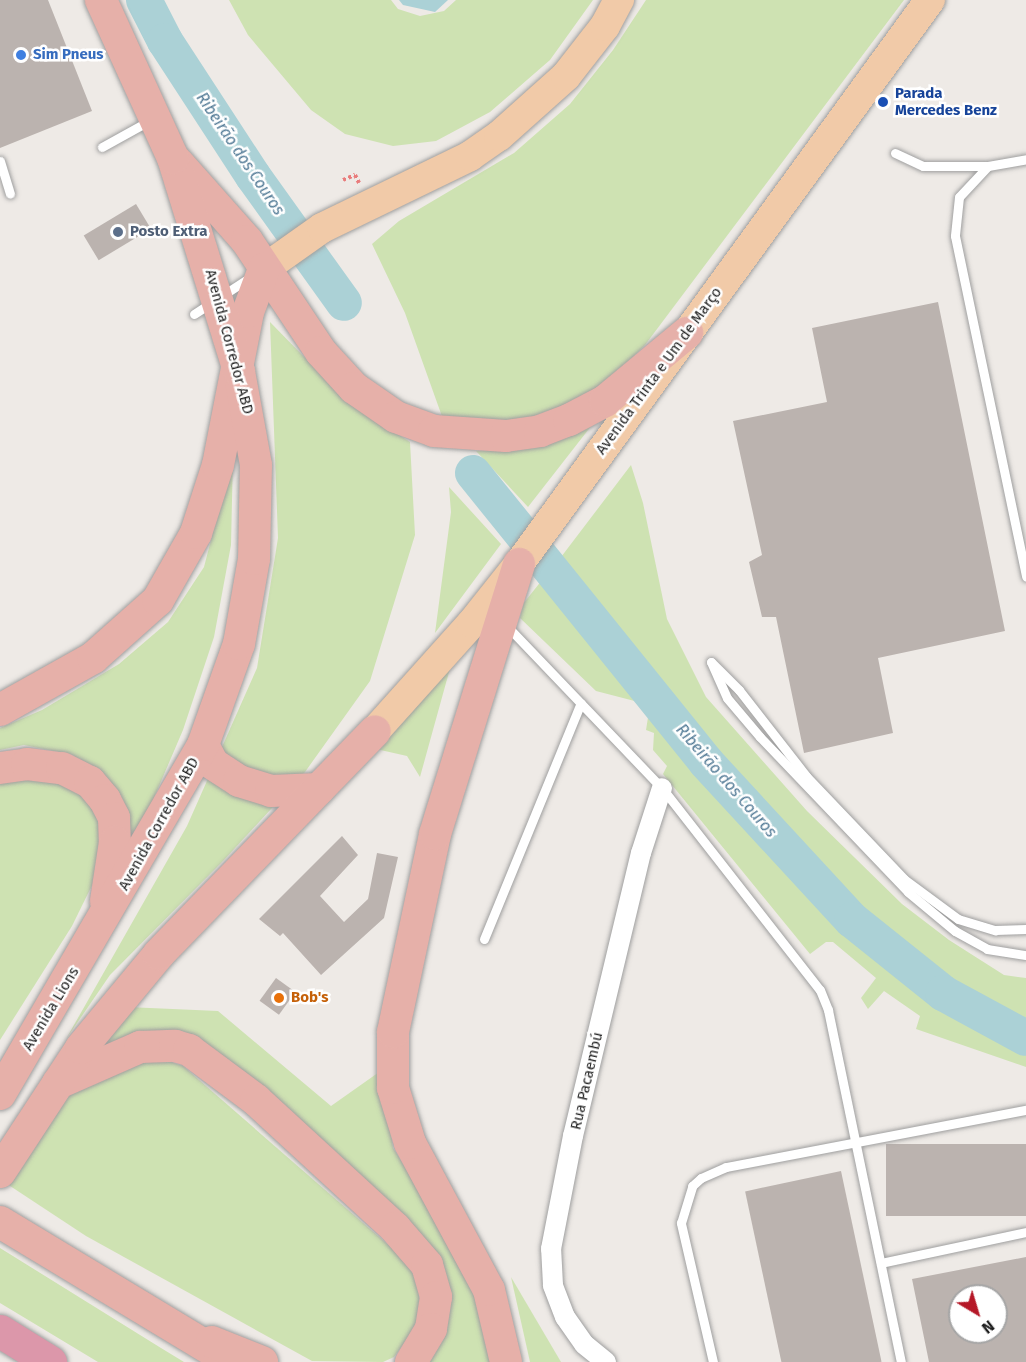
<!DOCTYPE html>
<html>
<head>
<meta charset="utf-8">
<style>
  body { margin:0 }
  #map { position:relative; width:1026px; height:1362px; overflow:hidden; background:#eeeae6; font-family:"Fira Sans",sans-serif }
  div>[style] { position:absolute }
  .grass>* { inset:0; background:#cee2b2 }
  .water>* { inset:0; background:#abd1d6 }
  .river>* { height:36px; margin:-18px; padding:0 18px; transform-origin:18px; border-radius:18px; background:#abd1d6 }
  .building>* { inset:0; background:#bbb3af; transform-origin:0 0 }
  .path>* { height:4px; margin-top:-2px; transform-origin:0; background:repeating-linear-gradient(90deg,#e97c7c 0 3px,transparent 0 6px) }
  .roads { filter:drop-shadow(0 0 2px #9f9f9f) drop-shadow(0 0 2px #9f9f9f) }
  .service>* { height:9px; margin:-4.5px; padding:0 4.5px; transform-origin:4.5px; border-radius:4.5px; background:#fff }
  .minor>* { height:20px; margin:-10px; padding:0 10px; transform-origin:10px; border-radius:10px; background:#fff }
  .primary>* { height:30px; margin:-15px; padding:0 15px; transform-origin:15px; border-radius:15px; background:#f1caa8 }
  .trunk>* { height:32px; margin:-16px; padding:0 16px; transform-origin:16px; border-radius:16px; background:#e6b0a9 }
  .motorway>* { height:33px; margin:-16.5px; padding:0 16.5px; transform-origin:16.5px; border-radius:16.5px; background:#dc97aa }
  .dots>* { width:16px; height:16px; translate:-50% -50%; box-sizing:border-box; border:3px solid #fff; border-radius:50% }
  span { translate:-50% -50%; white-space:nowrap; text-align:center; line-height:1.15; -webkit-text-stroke:5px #fff; paint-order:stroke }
  .shop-label { font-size:15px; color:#366cbe; font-weight:700 }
  .left { translate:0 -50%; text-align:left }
  .transit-label { font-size:15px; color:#164399; font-weight:700 }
  .service-label { font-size:15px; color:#4e5e75; font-weight:700 }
  .street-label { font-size:15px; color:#1e1e1e }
  .food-label { font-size:15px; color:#c56008; font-weight:700 }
  .water-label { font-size:16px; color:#4f7894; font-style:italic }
  .north { position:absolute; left:948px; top:1284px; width:60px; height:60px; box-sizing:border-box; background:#fff; border:2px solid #a5a5a5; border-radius:50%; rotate:142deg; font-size:16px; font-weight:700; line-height:24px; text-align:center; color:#1e1e1e }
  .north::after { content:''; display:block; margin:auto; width:21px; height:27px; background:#b51827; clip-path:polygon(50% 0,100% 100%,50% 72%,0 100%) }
</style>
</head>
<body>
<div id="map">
  <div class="grass">
    <i style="clip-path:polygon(229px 0,391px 0,398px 9px,420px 16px,444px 11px,456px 0,593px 0,550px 60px,490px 112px,436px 141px,393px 146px,345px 134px,311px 110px,248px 35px)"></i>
    <i style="clip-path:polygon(646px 0,904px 0,645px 345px,600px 390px,556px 416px,505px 427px,444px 422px,405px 313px,372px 244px,399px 221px,514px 153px,570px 104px,613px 50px)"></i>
    <i style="clip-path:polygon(270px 322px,349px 403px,410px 442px,415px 535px,370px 681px,305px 772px,224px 860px,110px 975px,66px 1039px,187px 826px,257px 668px,278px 538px)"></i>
    <i style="clip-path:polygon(592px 425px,528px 507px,476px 451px,502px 450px)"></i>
    <i style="clip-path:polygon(233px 456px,231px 545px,214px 637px,183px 730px,150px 807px,129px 841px,111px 789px,73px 755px,24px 745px,0 750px,0 728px,42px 710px,119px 664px,168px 622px,204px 567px)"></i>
    <i style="clip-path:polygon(631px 465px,643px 503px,667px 619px,706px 697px,807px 811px,902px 904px,949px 940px,1004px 975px,1026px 978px,1026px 1028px,946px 986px,853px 910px,710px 751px,555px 565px)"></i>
    <i style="clip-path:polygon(449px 487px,501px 544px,435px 633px,451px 512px)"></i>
    <i style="clip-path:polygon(546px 575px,699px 760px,847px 921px,942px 1001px,1026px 1046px,1026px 1067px,916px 1029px,920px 1016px,884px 991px,868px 1009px,861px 998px,876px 978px,833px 942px,826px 942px,810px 954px,663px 774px,667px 766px,653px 750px,654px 733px,646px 730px,650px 705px,596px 691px,520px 618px,523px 604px)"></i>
    <i style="clip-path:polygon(454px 654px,420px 777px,407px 756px,376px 749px)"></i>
    <i style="clip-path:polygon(59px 777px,84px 790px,98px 810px,102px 865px,72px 926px,0 1040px,0 779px)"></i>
    <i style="clip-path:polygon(127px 1007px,218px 1011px,331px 1106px,382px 1070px,393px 1148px,470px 1269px,496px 1362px,423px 1362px,449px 1290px,195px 1045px,89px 1051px)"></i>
    <i style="clip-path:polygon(165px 1060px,183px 1066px,401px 1256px,418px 1281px,420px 1301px,416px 1327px,394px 1357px,383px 1362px,312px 1361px,86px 1236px,1px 1180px,62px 1095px,118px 1064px)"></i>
    <i style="clip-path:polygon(0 1248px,161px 1348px,184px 1362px,98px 1362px,0 1303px)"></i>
    <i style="clip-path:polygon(511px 1277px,561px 1362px,530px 1362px)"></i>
  </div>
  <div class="water">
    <i style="clip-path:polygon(399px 0,448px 0,435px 12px,403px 5px)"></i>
  </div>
  <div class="river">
    <i style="left:144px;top:0;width:46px;rotate:62.9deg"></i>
    <i style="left:165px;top:41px;width:161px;rotate:56.9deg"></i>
    <i style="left:253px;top:176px;width:156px;rotate:54.4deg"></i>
    <i style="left:473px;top:473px;width:371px;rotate:51.1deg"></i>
    <i style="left:706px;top:762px;width:215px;rotate:47.3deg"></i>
    <i style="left:852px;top:920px;width:117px;rotate:38.7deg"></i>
    <i style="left:943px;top:993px;width:94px;rotate:28.5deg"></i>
  </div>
  <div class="building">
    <i style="clip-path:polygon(0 0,48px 0,92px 111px,0 148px)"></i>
    <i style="left:136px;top:204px;width:29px;height:61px;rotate:59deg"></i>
    <i style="clip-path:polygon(938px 302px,1005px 631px,878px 658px,893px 733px,804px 753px,776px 617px,762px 617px,749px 562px,762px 555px,733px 421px,827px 402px,812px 328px)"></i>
    <i style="clip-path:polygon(342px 836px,358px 855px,320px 896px,344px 922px,368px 899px,377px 853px,398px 857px,384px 918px,321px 975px,283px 933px,280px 936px,259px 919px)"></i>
    <i style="left:276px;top:978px;width:24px;height:28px;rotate:36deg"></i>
    <i style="left:1026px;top:1144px;width:72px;height:140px;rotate:90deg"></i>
    <i style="left:841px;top:1171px;width:195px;height:98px;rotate:78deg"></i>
    <i style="clip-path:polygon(evenodd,1026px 1257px,1026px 1362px,929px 1362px,912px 1279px,1026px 1257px,960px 1296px,996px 1296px,996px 1332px,960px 1332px,960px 1296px)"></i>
  </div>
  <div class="path">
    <i style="left:343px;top:180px;width:13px;rotate:-23deg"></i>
    <i style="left:355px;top:175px;width:9px;rotate:63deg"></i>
  </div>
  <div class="roads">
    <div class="service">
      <i style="left:102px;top:147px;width:54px;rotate:-29deg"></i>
      <i style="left:895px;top:153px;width:31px;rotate:25deg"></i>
      <i style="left:923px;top:166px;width:65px"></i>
      <i style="left:988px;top:166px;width:42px;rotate:133.1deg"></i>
      <i style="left:959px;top:197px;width:39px;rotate:96deg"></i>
      <i style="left:955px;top:236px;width:348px;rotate:78.2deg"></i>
      <i style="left:0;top:161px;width:34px;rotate:73deg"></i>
      <i style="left:988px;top:166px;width:39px;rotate:-10deg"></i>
      <i style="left:194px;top:314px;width:69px;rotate:-33.2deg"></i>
      <i style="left:506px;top:625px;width:226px;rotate:46.3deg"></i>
      <i style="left:662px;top:788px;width:256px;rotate:52deg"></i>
      <i style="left:820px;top:990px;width:22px;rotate:68deg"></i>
      <i style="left:828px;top:1010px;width:359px;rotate:78.3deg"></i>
      <i style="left:711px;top:662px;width:39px;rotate:66deg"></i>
      <i style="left:727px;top:698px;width:51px;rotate:49.8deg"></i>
      <i style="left:760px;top:737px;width:214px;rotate:46.3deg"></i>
      <i style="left:908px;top:892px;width:61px;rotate:39.7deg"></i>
      <i style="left:955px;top:931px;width:37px;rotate:29deg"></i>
      <i style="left:987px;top:949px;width:39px;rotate:9deg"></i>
      <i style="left:711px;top:662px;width:40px;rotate:45deg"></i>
      <i style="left:739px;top:690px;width:110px;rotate:52deg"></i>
      <i style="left:807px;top:777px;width:141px;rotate:46.4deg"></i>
      <i style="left:904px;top:879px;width:67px;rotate:36.5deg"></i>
      <i style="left:958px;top:919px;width:39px;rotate:17deg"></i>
      <i style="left:995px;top:930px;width:31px;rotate:-2deg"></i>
      <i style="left:484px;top:939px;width:255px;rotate:-67.7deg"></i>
      <i style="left:881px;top:1263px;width:148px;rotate:-12.1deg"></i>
      <i style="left:713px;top:1362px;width:143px;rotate:-103deg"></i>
      <i style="left:681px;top:1223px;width:39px;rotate:-73deg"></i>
      <i style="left:692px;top:1186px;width:12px;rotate:-42deg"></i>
      <i style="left:701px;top:1178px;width:27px;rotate:-24deg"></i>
      <i style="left:726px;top:1167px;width:305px;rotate:-10.8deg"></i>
    </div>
    <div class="minor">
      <i style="left:606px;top:1362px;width:28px;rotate:-141deg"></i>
      <i style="left:584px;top:1344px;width:33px;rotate:-125deg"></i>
      <i style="left:565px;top:1317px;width:34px;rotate:-111deg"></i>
      <i style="left:553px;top:1285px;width:36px;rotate:-93deg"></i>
      <i style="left:551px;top:1249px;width:115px;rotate:-79deg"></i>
      <i style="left:573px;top:1136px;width:291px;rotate:-76.5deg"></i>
      <i style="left:641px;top:853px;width:68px;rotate:-72.1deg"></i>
    </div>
    <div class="primary">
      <i style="left:264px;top:269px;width:71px;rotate:-35.3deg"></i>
      <i style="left:322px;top:228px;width:165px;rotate:-25.9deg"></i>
      <i style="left:470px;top:156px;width:35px;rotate:-35deg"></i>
      <i style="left:499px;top:136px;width:90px;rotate:-41.8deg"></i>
      <i style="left:566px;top:76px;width:63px;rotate:-52deg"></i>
      <i style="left:605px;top:26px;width:30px;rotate:-62deg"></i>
      <i style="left:375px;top:731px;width:145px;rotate:-48.1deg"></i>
      <i style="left:472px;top:623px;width:75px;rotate:-51.5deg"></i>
      <i style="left:519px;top:564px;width:698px;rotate:-53.92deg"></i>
    </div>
    <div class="trunk">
      <i style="left:178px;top:163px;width:104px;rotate:48.5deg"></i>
      <i style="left:247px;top:241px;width:133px;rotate:56.3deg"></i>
      <i style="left:321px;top:352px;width:49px;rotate:47.5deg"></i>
      <i style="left:354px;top:388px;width:51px;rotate:34.6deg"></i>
      <i style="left:396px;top:417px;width:40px;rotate:20.2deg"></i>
      <i style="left:434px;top:431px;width:72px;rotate:4deg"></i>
      <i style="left:506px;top:436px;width:34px;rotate:-8deg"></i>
      <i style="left:540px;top:431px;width:31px;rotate:-21deg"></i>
      <i style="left:569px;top:420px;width:41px;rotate:-27.8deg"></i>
      <i style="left:605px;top:401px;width:107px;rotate:-39.7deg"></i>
      <i style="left:0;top:710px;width:107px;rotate:-29.2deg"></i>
      <i style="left:93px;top:658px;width:87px;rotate:-41.7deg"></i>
      <i style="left:158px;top:600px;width:77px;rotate:-60.4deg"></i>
      <i style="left:196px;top:533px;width:71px;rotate:-72.1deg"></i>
      <i style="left:218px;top:465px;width:156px;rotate:-78.9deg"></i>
      <i style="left:248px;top:312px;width:46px;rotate:-69.6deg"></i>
      <i style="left:203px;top:745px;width:21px;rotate:62deg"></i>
      <i style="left:213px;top:764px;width:31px;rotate:33deg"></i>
      <i style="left:239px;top:781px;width:34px;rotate:17deg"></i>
      <i style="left:271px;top:791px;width:48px;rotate:-2.4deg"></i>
      <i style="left:0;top:768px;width:27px;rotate:-8deg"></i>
      <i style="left:27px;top:764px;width:35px;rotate:7deg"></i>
      <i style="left:62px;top:768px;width:31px;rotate:27deg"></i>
      <i style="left:90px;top:782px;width:23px;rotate:50deg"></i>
      <i style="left:105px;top:800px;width:20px;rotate:63deg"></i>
      <i style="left:114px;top:818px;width:24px;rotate:88deg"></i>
      <i style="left:115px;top:842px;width:60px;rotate:98.7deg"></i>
      <i style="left:58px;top:1083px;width:90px;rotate:-23.7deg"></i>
      <i style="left:140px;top:1047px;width:35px;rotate:-2deg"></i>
      <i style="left:175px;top:1046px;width:15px;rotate:16deg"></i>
      <i style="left:189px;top:1050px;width:84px;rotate:36.7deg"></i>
      <i style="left:256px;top:1100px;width:189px;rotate:42.6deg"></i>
      <i style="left:395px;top:1228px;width:49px;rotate:49.1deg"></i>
      <i style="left:427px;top:1265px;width:33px;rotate:74deg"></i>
      <i style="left:436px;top:1297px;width:32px;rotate:99deg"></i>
      <i style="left:431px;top:1329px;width:39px;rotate:121deg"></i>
      <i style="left:0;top:1094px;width:404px;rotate:-59.8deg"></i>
      <i style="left:203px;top:745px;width:107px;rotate:-70.4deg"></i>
      <i style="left:239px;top:644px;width:86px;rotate:-80deg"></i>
      <i style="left:254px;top:559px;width:94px;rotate:-88.8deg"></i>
      <i style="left:256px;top:465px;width:96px;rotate:-100.3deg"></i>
      <i style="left:239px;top:371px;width:223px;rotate:-107.2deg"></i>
      <i style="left:173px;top:158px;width:174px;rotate:-114.5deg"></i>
      <i style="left:0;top:1172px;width:148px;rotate:-56.8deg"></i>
      <i style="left:81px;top:1048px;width:122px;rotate:-50.3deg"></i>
      <i style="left:159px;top:954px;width:310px;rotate:-45.9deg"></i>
      <i style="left:0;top:1222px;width:271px;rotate:31.1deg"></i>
      <i style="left:212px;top:1342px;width:54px;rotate:21.8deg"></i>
      <i style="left:506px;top:1362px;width:74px;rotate:-103.3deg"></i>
      <i style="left:489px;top:1290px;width:167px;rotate:-118.3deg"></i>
      <i style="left:410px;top:1143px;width:58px;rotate:-107.2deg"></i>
      <i style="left:393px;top:1088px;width:56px;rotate:-90deg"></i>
      <i style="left:393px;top:1032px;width:202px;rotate:-78deg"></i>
      <i style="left:435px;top:834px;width:283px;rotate:-72.7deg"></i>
    </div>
    <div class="motorway">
      <i style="left:0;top:1331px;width:59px;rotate:31.8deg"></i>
    </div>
  </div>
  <div class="dots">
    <i style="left:21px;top:55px;background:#3f7fe0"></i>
    <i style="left:883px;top:102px;background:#1a4fb4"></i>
    <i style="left:118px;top:232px;background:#5c6f8a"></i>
    <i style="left:279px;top:998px;background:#e8710a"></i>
  </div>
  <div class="shop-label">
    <span class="left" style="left:33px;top:55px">Sim Pneus</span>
  </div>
  <div class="transit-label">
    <span class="left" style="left:895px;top:102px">Parada<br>Mercedes Benz</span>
  </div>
  <div class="service-label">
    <span class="left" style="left:130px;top:232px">Posto Extra</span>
  </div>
  <div class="street-label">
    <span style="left:229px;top:342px;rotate:75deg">Avenida Corredor ABD</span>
    <span style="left:659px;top:371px;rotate:-54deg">Avenida Trinta e Um de Março</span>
    <span style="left:159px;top:824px;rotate:-61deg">Avenida Corredor ABD</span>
    <span style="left:51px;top:1009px;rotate:-59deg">Avenida Lions</span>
    <span style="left:587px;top:1081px;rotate:-77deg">Rua Pacaembú</span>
  </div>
  <div class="food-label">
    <span class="left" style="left:291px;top:998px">Bob's</span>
  </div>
  <div class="water-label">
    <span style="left:240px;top:154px;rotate:56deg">Ribeirão dos Couros</span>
    <span style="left:726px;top:781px;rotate:49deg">Ribeirão dos Couros</span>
  </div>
  <div class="north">N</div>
</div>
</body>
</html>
